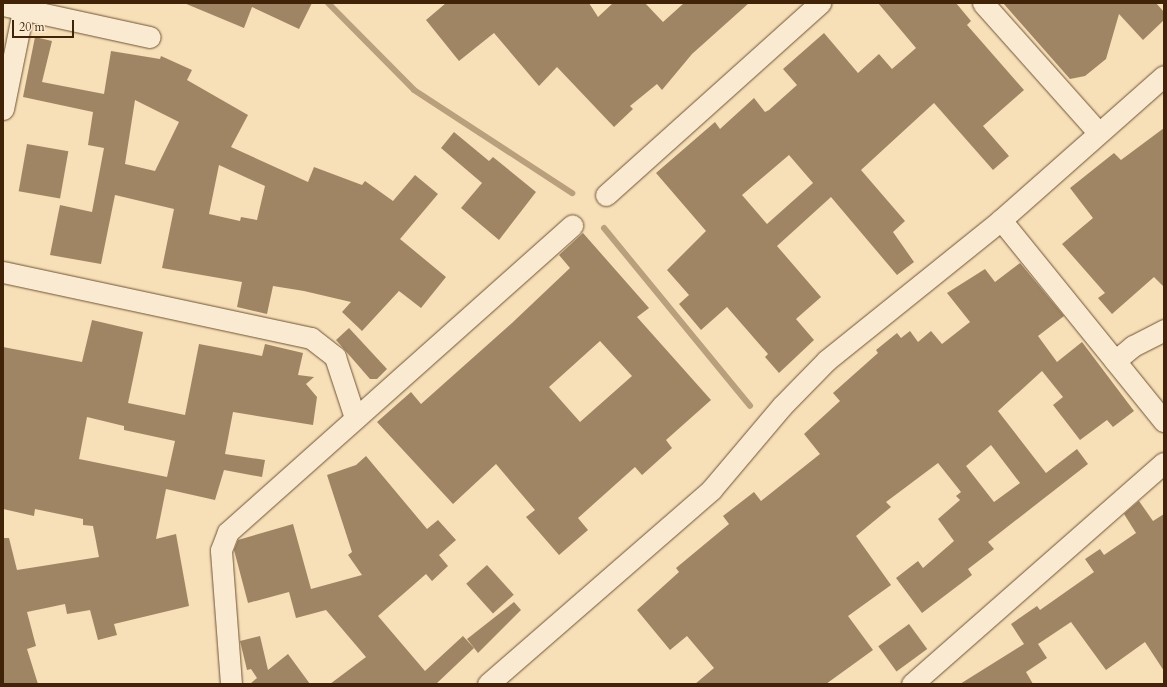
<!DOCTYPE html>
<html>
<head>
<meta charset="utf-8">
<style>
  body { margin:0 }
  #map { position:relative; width:1167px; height:687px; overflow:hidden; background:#f7dfb8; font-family:Cardo,serif }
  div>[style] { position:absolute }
  .stream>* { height:6px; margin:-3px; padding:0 3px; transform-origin:3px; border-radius:3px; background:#b99f7c }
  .building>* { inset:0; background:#a08564; transform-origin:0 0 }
  .roads { filter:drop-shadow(0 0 1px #6e5334) drop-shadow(0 0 1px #6e5334) }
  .minor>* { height:21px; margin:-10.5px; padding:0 10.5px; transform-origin:10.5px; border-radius:10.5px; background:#faead1 }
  span { translate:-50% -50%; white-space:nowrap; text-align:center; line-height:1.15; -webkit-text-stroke:4px #faead1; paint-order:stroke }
  .frame { position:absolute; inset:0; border:4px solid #412408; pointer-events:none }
  .scale { position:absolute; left:12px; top:20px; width:62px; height:18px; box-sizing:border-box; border:2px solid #412408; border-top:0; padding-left:5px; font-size:12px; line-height:14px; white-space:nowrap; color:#412408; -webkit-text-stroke:3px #faead1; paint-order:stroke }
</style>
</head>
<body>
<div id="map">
  <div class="stream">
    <i style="left:328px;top:3px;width:122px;rotate:45.3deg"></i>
    <i style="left:414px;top:90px;width:189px;rotate:33.1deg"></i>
    <i style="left:604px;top:228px;width:230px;rotate:50.6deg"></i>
  </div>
  <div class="building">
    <i style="clip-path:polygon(184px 3px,312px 3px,299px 29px,252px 7px,244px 28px)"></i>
    <i style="clip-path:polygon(446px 3px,589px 3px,598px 17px,613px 3px,645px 3px,663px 22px,684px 3px,749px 3px,692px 54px,662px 90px,657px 84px,630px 106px,633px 109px,614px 127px,557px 67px,539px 86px,494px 33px,459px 61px,426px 20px)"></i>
    <i style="clip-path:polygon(evenodd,878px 3px,956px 3px,971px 21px,967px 25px,1024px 90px,983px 126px,1009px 156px,993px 170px,934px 103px,861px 170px,905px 221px,893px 232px,914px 262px,897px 275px,831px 197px,777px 246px,821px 297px,796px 319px,814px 340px,779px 373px,765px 357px,768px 354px,727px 307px,701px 330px,679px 304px,689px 295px,667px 270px,706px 231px,656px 173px,715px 122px,720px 129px,754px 98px,765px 112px,769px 110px,797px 85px,783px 69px,824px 33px,858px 73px,879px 54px,892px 69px,916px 48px,878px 3px,789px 155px,813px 183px,767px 224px,742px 195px,789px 155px)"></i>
    <i style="clip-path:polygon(1003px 3px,1156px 3px,1164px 12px,1164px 20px,1143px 40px,1119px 14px,1106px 59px,1085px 76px,1070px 79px)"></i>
    <i style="clip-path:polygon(evenodd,35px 37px,52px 41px,42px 82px,104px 94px,111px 51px,160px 59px,161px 56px,192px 70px,187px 80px,248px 115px,231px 147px,308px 182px,314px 167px,362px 185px,365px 181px,393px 201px,415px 175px,438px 194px,400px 239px,446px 277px,421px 308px,399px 291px,362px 331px,342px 312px,351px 302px,304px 291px,273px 286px,267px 314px,237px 307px,242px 282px,162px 268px,174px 209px,115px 195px,101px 264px,50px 255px,60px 205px,92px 212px,104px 148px,88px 145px,93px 112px,23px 97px,35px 37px,135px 100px,179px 122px,155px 171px,125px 164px,135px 100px,35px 37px,219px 165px,265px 186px,257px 220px,241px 217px,240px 221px,209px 214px,219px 165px)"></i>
    <i style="clip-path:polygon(1164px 128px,1164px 287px,1154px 277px,1112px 314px,1098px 298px,1105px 293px,1062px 244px,1093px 218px,1070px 188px,1114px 153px,1121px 160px)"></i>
    <i style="clip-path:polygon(454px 132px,489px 161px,493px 157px,536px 192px,499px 240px,461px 208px,482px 183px,441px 148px)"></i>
    <i style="left:27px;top:144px;width:42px;height:48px;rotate:10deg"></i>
    <i style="clip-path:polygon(evenodd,583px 233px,649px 308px,637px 317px,711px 400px,666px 440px,672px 448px,642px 475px,635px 467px,578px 518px,588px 530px,559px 555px,526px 517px,535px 510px,496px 464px,453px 504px,377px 422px,411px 392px,421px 404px,512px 323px,570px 268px,559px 255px,583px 233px,600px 341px,632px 376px,580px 422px,549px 387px,600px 341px)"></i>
    <i style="clip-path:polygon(evenodd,1020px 263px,1064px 316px,1038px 336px,1057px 362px,1082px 342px,1134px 411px,1113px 427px,1107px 420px,1080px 440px,1053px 405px,1063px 397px,1042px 371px,998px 411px,1046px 473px,1077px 449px,1088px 464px,988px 542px,994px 549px,968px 569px,972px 575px,922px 613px,896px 578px,918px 561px,923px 568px,954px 541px,938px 519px,960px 500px,956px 496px,961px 492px,938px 463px,886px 502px,891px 507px,856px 536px,891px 585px,848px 616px,873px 650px,826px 684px,695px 684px,714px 668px,687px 636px,670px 650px,637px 610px,679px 572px,676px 568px,729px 524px,723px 516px,754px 492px,761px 501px,820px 454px,804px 434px,840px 401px,833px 393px,878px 353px,876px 350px,897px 333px,901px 338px,910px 331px,918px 342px,931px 331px,942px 344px,970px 322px,947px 293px,985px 269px,995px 282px,1020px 263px,991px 445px,1020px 483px,994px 502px,966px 466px,991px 445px)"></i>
    <i style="clip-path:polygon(evenodd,92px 320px,143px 332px,128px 403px,185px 415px,199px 344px,262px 356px,265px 344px,303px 353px,298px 375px,314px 377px,306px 384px,317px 397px,313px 425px,233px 412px,225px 454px,265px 460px,262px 477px,224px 470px,215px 500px,166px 489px,156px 539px,176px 534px,189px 606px,114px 624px,117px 635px,98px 640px,90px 610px,67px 614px,65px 604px,27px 612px,36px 646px,27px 649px,38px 684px,3px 684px,3px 538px,9px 538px,17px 570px,99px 557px,93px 526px,83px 525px,83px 519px,35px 509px,34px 516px,3px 509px,3px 347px,82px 362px,92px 320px,87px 417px,124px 426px,124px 430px,175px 441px,167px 477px,79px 459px,87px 417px)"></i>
    <i style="clip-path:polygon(349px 328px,387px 369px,377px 379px,370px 379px,336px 340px)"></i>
    <i style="clip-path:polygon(366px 456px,427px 529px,438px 520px,456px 540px,439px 555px,448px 566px,432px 581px,426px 574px,378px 616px,425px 671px,463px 636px,474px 648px,436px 684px,330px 684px,366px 657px,326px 610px,296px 618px,289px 592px,248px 603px,234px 550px,238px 540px,293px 524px,311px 589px,362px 575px,348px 555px,352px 552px,327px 475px,356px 465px)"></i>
    <i style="clip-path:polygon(1139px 501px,1153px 521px,1164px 514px,1164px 671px,1145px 642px,1106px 670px,1071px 622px,1038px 644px,1047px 658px,1026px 672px,1033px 684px,960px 684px,1024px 644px,1011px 624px,1037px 606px,1040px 610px,1094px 572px,1085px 559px,1100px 549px,1104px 555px,1136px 533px,1124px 514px)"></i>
    <i style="left:487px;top:565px;width:40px;height:28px;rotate:48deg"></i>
    <i style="clip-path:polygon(514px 602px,521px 610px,478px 653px,467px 639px)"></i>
    <i style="left:909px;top:624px;width:31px;height:38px;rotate:54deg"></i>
    <i style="clip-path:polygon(260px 636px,268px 670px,288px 654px,310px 684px,250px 684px,257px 678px,251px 669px,247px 670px,240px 641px)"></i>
  </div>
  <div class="roads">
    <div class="minor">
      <i style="left:983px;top:3px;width:173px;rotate:48.3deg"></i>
      <i style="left:3px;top:5px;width:150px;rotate:12.3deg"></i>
      <i style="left:3px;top:109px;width:100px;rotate:-78.5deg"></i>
      <i style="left:606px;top:195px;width:288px;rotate:-41.9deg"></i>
      <i style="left:1001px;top:220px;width:259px;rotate:51deg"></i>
      <i style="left:3px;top:272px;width:315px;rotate:12.1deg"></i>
      <i style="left:311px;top:338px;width:31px;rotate:38deg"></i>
      <i style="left:335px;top:357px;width:64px;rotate:71.8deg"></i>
      <i style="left:1115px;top:361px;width:23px;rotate:-40deg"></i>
      <i style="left:1133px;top:346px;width:35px;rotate:-27deg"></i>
      <i style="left:231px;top:684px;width:134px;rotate:-94.3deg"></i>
      <i style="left:221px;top:550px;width:19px;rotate:-69deg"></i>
      <i style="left:228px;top:532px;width:461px;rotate:-41.7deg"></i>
      <i style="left:488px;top:684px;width:296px;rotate:-41deg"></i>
      <i style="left:711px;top:490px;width:110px;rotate:-49.8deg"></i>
      <i style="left:782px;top:406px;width:64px;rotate:-45.6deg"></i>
      <i style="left:827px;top:360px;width:223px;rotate:-38.8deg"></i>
      <i style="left:1001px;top:220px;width:217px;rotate:-41.5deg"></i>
      <i style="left:912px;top:684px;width:335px;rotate:-41.3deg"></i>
    </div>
  </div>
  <div class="frame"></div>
  <div class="scale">20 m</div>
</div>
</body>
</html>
